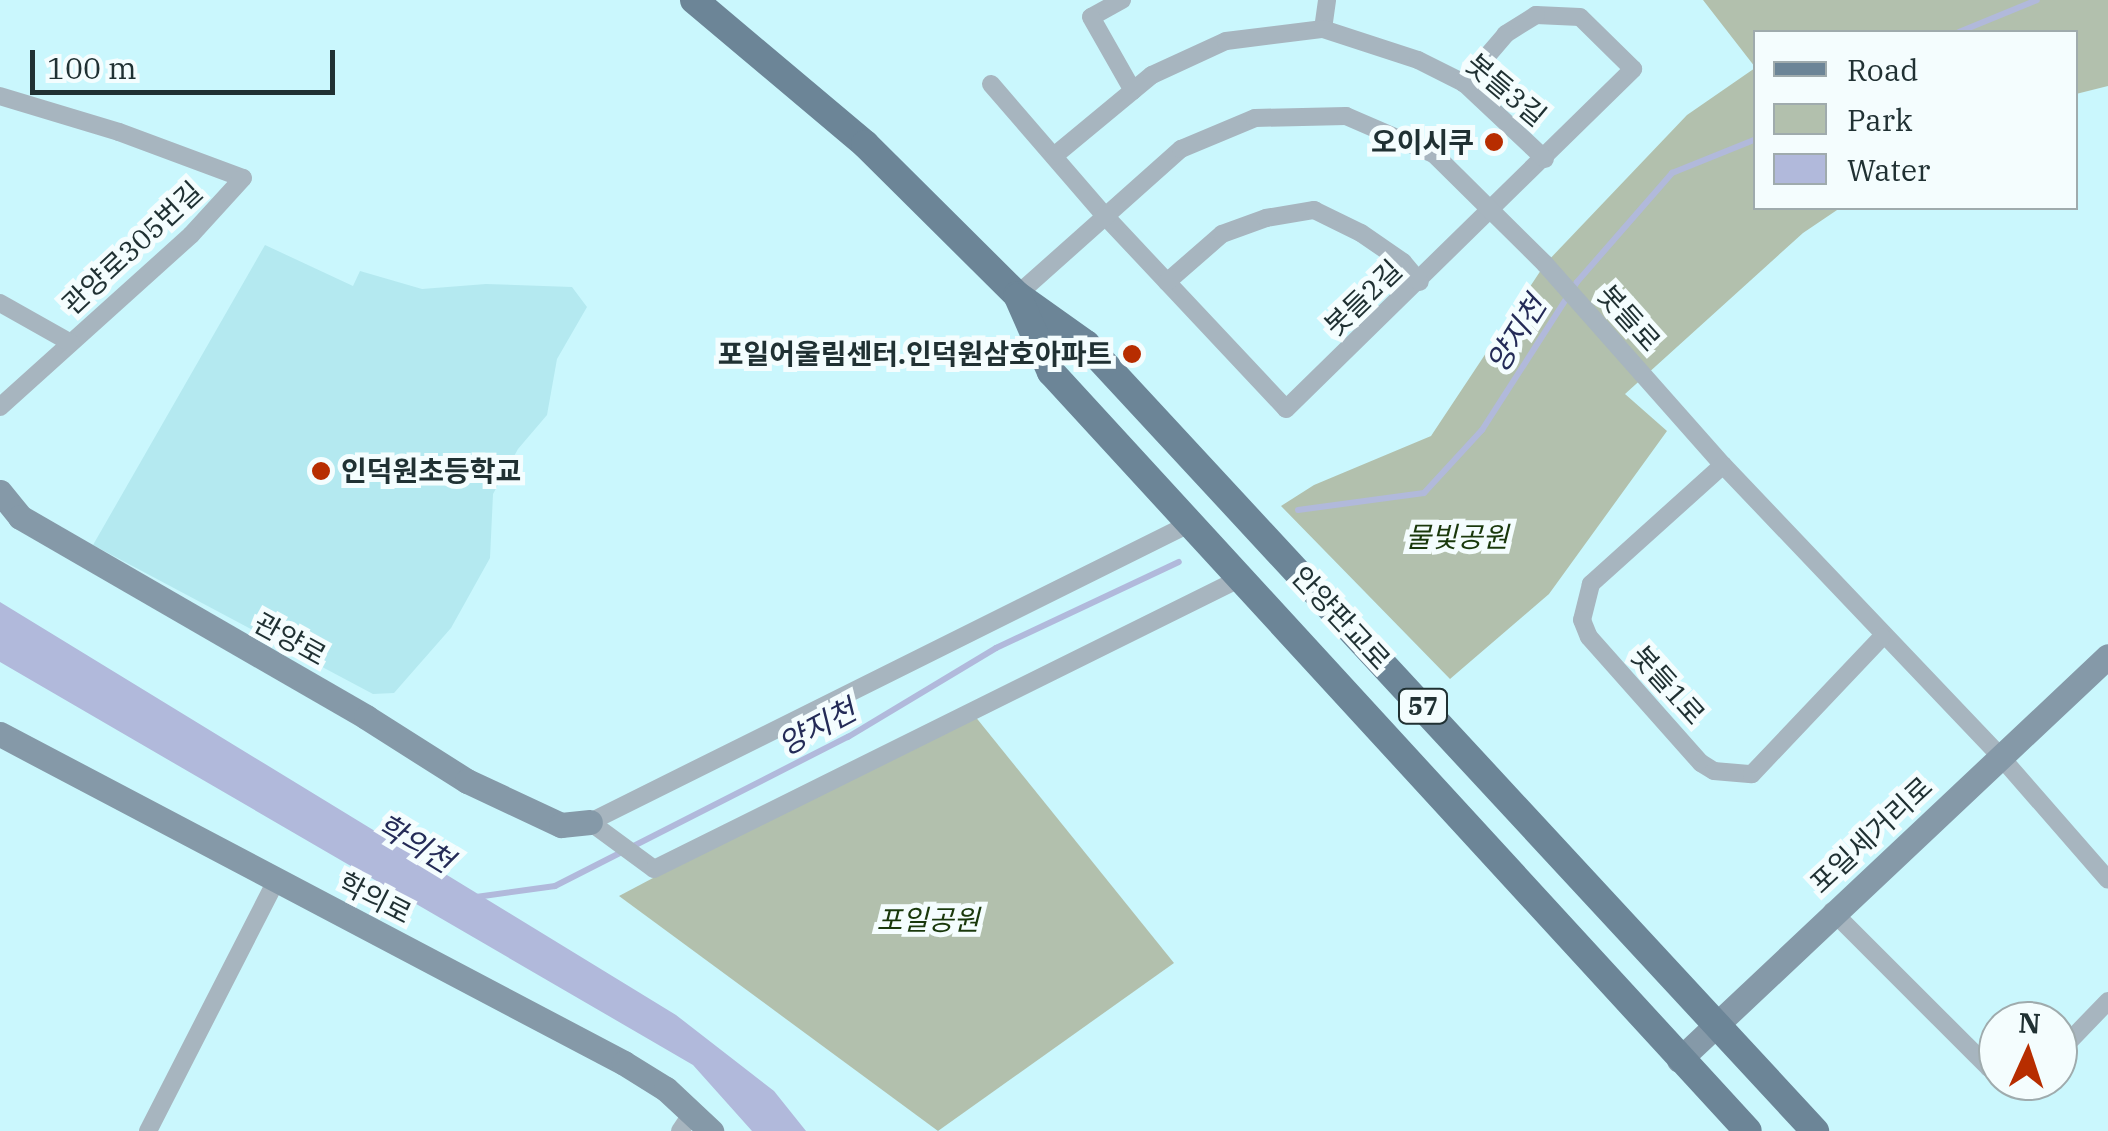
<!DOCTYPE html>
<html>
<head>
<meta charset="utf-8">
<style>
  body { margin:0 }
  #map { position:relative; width:2108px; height:1131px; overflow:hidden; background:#caf7fd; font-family:"IBM Plex Serif","Noto Sans KR",serif }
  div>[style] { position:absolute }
  .built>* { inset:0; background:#b4e9f0 }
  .green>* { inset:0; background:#b2c0ad }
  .water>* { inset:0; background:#b1b9db }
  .stream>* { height:6px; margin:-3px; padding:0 3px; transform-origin:3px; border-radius:3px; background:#b1b9db }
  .street>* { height:18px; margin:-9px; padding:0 9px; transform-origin:9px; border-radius:9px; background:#a7b5bf }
  .secondary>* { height:25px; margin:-12.5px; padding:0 12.5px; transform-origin:12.5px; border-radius:12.5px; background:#8599a8 }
  .primary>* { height:28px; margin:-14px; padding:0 14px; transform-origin:14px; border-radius:14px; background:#6c8597 }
  .dots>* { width:28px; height:28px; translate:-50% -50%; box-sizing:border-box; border:5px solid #f4fdfe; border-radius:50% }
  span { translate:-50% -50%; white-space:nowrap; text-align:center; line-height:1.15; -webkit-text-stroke:10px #f4fdfe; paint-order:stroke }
  .shield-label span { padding:2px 8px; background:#f4fdfe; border:2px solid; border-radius:8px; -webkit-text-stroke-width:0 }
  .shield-label { font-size:25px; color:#203133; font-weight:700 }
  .street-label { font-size:28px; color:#203133 }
  .poi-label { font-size:28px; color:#203133; font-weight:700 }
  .right { translate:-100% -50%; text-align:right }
  .left { translate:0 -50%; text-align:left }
  .park-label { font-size:28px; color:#19380b; font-style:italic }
  .water-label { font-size:30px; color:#242b57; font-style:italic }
  .legend { position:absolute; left:1753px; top:30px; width:325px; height:180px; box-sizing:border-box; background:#f4fdfe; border:2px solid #9fabad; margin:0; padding:12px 18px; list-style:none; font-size:30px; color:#203133 }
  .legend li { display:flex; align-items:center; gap:20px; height:50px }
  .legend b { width:50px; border:2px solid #9fabad }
  .north { position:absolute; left:1978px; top:1001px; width:100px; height:100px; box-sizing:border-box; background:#f4fdfe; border:2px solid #9fabad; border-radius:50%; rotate:3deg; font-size:28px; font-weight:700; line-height:40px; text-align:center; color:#203133 }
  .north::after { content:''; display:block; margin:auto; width:35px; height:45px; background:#b72d00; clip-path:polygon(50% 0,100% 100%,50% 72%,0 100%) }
  .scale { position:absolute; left:30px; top:50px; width:305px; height:45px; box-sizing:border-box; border:5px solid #203133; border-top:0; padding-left:12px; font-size:30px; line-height:35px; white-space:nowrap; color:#203133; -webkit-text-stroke:8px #f4fdfe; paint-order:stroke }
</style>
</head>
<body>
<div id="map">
  <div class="built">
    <i style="clip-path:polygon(265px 245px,353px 286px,360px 271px,422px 289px,486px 284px,572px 287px,587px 307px,557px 359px,547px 415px,518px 449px,493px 494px,490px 558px,451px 628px,394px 693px,373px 694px,93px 545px)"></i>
  </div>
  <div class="green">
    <i style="clip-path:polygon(1703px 0,2108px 0,2108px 86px,2076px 94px,2076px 32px,1756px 32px,1755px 67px)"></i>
    <i style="clip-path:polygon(1755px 68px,1756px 208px,1840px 208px,1803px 233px,1625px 394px,1667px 431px,1549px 594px,1450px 679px,1281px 506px,1314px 485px,1431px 436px,1545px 264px,1687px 115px)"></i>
    <i style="clip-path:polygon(970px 710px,1174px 963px,938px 1131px,619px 896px)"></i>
  </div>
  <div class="water">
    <i style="clip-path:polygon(0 602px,676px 1015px,774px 1091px,806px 1131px,752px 1131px,693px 1065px,0 662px)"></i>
  </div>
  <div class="stream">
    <i style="left:1959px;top:32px;width:84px;rotate:-22.3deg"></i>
    <i style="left:1298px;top:510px;width:127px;rotate:-7.7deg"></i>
    <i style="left:1424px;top:493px;width:86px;rotate:-47.4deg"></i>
    <i style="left:1482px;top:430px;width:176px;rotate:-57.3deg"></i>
    <i style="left:1577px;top:282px;width:145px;rotate:-48.9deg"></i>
    <i style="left:1672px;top:173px;width:91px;rotate:-22deg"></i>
    <i style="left:476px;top:897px;width:80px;rotate:-7.9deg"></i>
    <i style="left:555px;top:886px;width:329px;rotate:-27deg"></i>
    <i style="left:848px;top:737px;width:173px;rotate:-31deg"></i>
    <i style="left:996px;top:648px;width:202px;rotate:-25.2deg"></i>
  </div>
  <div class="street">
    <i style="left:1122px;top:0;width:35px;rotate:151deg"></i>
    <i style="left:1091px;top:17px;width:85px;rotate:60.4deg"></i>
    <i style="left:1323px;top:29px;width:29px;rotate:-82deg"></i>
    <i style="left:991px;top:84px;width:176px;rotate:49.2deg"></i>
    <i style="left:1106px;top:217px;width:263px;rotate:46.8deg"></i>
    <i style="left:1286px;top:409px;width:486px;rotate:-44.4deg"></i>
    <i style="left:1633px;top:69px;width:74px;rotate:-135.5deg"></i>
    <i style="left:1580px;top:17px;width:44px;rotate:-177.4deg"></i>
    <i style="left:1536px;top:15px;width:36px;rotate:148deg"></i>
    <i style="left:1506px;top:34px;width:65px;rotate:130.6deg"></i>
    <i style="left:0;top:96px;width:124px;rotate:16.8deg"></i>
    <i style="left:119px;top:132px;width:132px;rotate:20.4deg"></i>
    <i style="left:243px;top:178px;width:77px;rotate:132.4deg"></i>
    <i style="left:191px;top:235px;width:257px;rotate:138deg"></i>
    <i style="left:1054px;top:156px;width:127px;rotate:-39.6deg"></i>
    <i style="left:1152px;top:75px;width:81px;rotate:-24.7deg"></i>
    <i style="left:1226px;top:41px;width:98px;rotate:-7.1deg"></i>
    <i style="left:1323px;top:29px;width:100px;rotate:18.1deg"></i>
    <i style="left:1418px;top:60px;width:51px;rotate:26.6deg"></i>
    <i style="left:1464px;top:83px;width:111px;rotate:43.2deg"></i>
    <i style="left:1167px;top:282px;width:73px;rotate:-41.1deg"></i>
    <i style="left:1222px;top:234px;width:47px;rotate:-20deg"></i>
    <i style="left:1266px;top:218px;width:49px;rotate:-9.5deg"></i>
    <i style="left:1314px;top:210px;width:52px;rotate:26.1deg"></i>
    <i style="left:1361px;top:233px;width:51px;rotate:34.6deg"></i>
    <i style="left:1403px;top:262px;width:26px;rotate:50deg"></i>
    <i style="left:1017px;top:295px;width:220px;rotate:-41.7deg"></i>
    <i style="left:1181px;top:149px;width:80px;rotate:-22.7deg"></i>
    <i style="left:1255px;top:118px;width:91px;rotate:-1.3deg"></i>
    <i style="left:1346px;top:116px;width:96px;rotate:23.4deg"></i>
    <i style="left:1434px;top:154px;width:156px;rotate:44.7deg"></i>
    <i style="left:1545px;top:264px;width:268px;rotate:48.5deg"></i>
    <i style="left:1723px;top:465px;width:402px;rotate:46.4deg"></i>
    <i style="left:2000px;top:756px;width:164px;rotate:48.9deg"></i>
    <i style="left:0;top:303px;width:81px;rotate:29.4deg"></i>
    <i style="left:1723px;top:465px;width:178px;rotate:138deg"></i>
    <i style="left:1591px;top:584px;width:37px;rotate:104deg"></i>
    <i style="left:1582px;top:620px;width:18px;rotate:68deg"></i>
    <i style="left:1589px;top:637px;width:169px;rotate:48.4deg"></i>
    <i style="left:1701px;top:763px;width:15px;rotate:32deg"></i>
    <i style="left:1714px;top:771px;width:38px;rotate:5deg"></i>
    <i style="left:1752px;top:774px;width:189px;rotate:-46.5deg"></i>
    <i style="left:1189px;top:524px;width:669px;rotate:153.55deg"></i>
    <i style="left:590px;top:822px;width:79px;rotate:36.3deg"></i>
    <i style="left:654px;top:869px;width:653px;rotate:-26.37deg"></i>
    <i style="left:1832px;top:911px;width:222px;rotate:45deg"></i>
    <i style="left:1989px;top:1068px;width:9px;rotate:6deg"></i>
    <i style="left:2058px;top:1053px;width:72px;rotate:-46.1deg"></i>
    <i style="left:148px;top:1131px;width:281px;rotate:-62.9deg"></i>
    <i style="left:680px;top:1131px;width:22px;rotate:-56deg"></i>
  </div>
  <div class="secondary">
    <i style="left:0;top:492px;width:32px;rotate:51deg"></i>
    <i style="left:20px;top:517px;width:400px;rotate:30deg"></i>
    <i style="left:366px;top:717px;width:120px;rotate:32.4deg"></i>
    <i style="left:467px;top:781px;width:104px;rotate:25.1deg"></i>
    <i style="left:561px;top:825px;width:29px;rotate:-6deg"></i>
    <i style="left:0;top:734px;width:705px;rotate:27.8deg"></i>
    <i style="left:624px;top:1063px;width:49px;rotate:31.8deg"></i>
    <i style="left:666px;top:1089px;width:62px;rotate:43deg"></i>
    <i style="left:1679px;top:1060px;width:589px;rotate:-43.28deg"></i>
  </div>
  <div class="primary">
    <i style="left:694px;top:0;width:224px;rotate:40.1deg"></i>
    <i style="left:865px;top:144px;width:214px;rotate:44.8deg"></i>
    <i style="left:1017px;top:295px;width:85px;rotate:35.4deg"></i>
    <i style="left:1086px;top:344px;width:1073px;rotate:47.19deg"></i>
    <i style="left:1018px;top:297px;width:82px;rotate:66.3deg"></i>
    <i style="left:1051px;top:372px;width:1030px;rotate:47.44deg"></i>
  </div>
  <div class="dots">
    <i style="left:1494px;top:142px;background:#b72d00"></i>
    <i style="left:1132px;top:354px;background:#b72d00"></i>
    <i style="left:321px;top:471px;background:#b72d00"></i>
  </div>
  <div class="shield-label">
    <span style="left:1423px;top:706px">57</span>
  </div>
  <div class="street-label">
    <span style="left:1506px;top:90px;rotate:40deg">봇들3길</span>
    <span style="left:132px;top:248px;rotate:-43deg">관양로305번길</span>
    <span style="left:1363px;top:298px;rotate:-44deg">봇들2길</span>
    <span style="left:1629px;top:318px;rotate:48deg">봇들로</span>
    <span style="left:1341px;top:618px;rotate:47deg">안양판교로</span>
    <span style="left:290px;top:639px;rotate:29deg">관양로</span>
    <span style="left:1668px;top:685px;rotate:48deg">봇들1로</span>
    <span style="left:1871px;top:835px;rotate:-43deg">포일세거리로</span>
    <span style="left:375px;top:898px;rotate:27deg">학의로</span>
  </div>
  <div class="poi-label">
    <span class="right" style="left:1474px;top:142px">오이시쿠</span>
    <span class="right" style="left:1112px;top:354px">포일어울림센터.인덕원삼호아파트</span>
    <span class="left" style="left:341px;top:471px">인덕원초등학교</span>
  </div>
  <div class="park-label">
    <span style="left:1457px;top:537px">물빛공원</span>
    <span style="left:928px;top:920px">포일공원</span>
  </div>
  <div class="water-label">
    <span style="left:1516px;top:334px;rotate:-58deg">양지천</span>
    <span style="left:817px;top:727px;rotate:-28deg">양지천</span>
    <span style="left:415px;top:843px;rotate:31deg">학의천</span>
  </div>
  <ul class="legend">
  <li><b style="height:12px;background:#6c8597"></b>Road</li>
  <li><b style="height:28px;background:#b2c0ad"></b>Park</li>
  <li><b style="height:28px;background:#b1b9db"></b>Water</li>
  </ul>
  <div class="north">N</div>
  <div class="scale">100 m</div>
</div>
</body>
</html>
